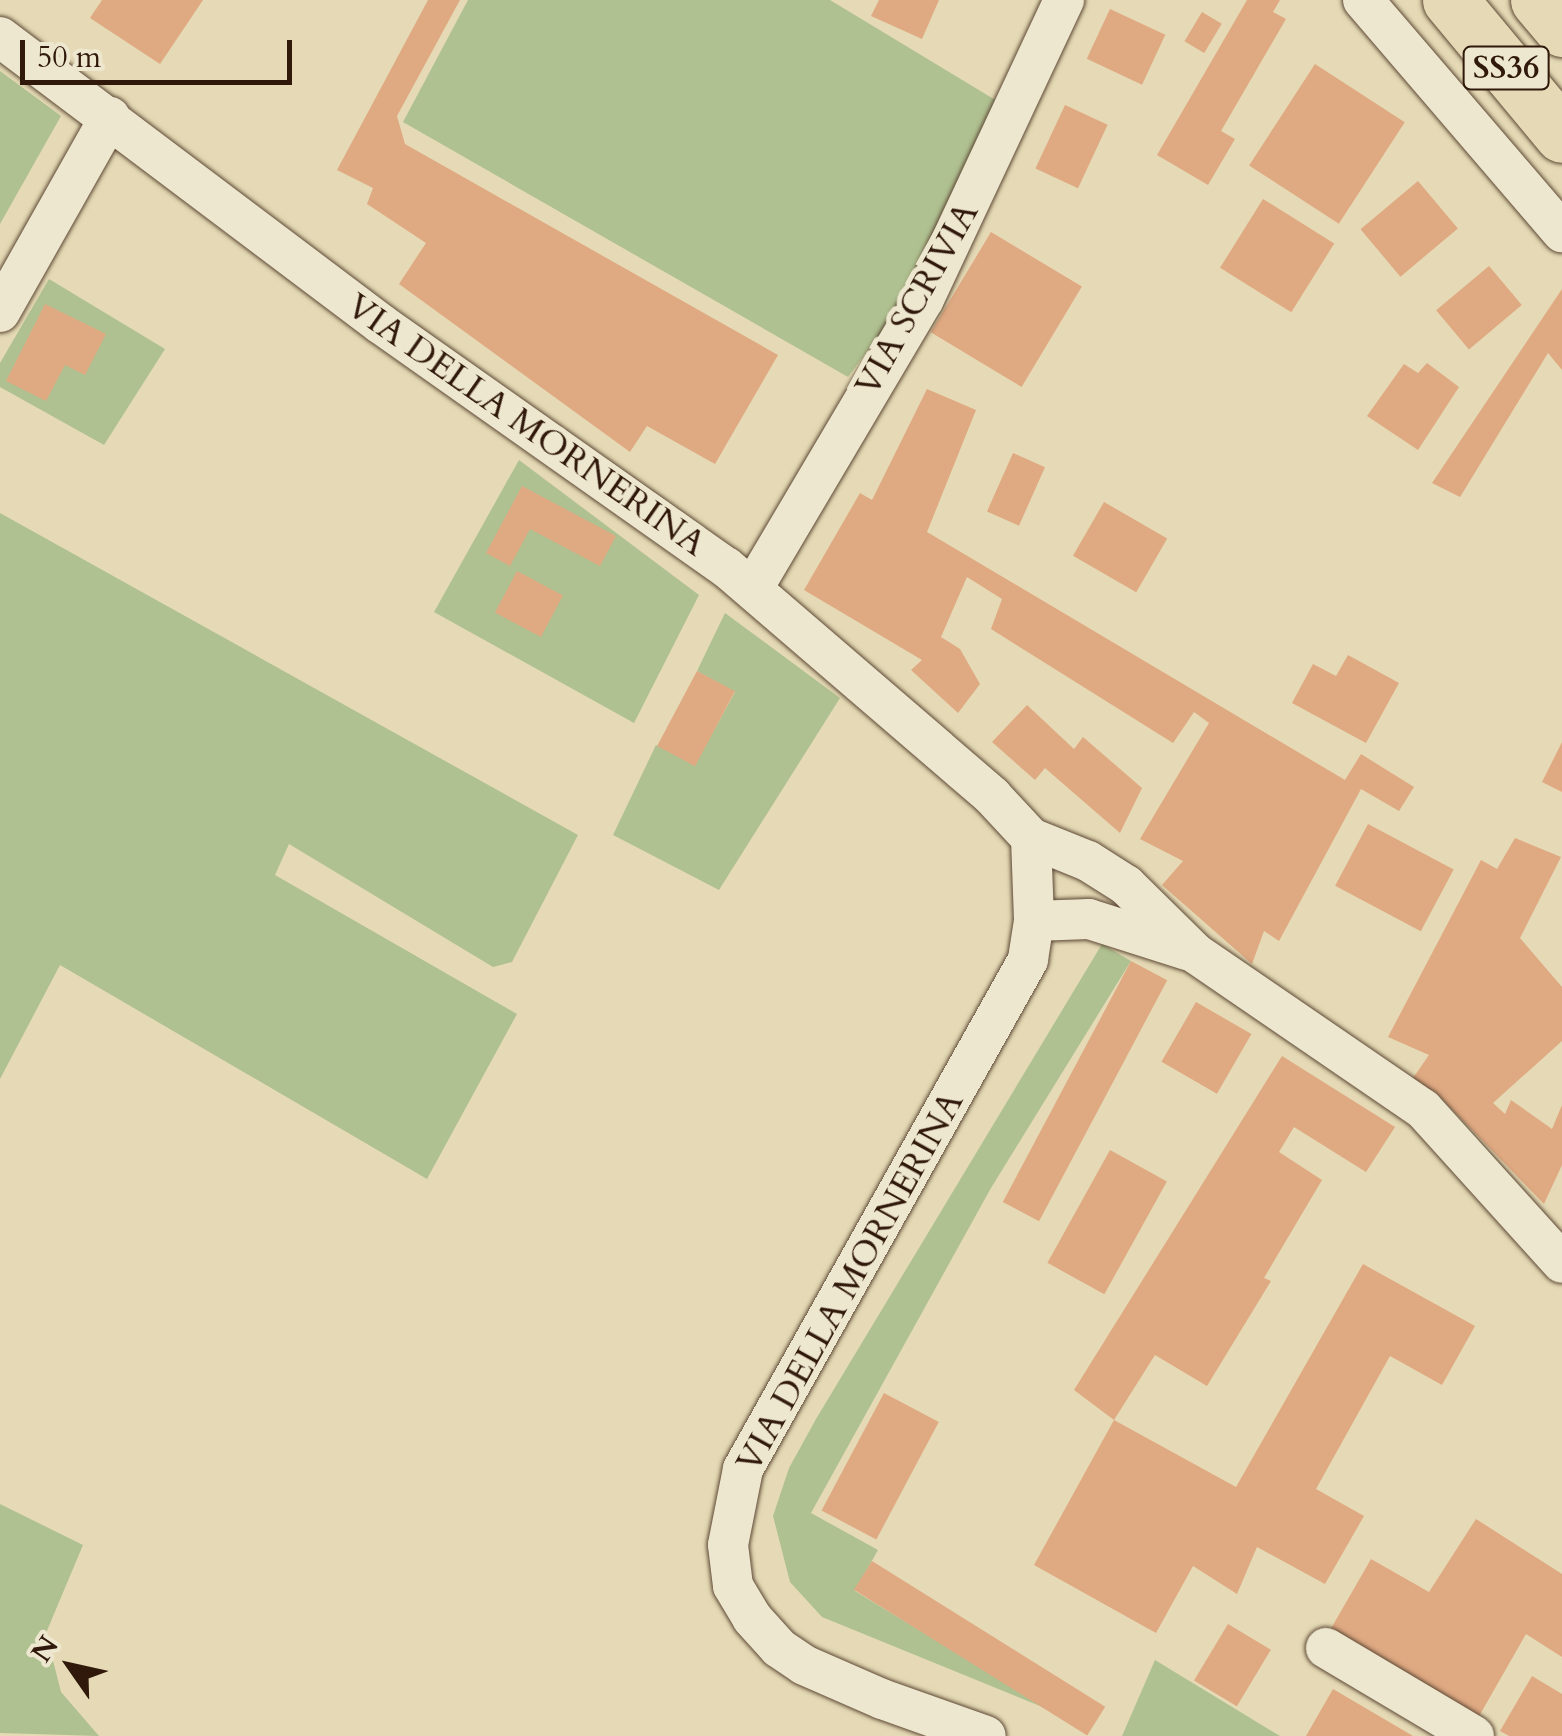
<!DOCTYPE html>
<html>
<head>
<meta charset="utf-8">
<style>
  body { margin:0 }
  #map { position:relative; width:1562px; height:1736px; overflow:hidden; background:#e5dab5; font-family:Cardo,serif }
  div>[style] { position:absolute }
  .green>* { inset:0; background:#b0c191 }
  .building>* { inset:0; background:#dfa982; transform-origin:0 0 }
  .roads { filter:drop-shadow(0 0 2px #5d4835) drop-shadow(0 0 2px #5d4835) }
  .street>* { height:40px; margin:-20px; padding:0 20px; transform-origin:20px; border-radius:20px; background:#eee7cf }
  .highway>* { height:55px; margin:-27.5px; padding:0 27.5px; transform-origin:27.5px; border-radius:27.5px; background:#e5dab5 }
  span { translate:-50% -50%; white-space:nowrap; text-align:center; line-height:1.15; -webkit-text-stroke:10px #eee7cf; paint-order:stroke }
  .shield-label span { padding:2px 8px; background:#eee7cf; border:2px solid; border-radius:8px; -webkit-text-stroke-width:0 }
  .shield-label { font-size:32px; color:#30180a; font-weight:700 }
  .street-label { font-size:35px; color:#30180a }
  .north { position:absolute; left:20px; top:1616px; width:100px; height:100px; -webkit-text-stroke:8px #eee7cf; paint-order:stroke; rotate:304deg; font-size:28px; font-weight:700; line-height:40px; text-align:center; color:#30180a }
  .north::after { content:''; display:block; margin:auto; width:35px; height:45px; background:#30180a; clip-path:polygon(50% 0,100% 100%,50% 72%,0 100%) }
  .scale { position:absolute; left:20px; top:40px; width:272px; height:45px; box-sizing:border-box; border:5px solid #30180a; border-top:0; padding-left:12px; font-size:30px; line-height:35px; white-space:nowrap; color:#30180a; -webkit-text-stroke:8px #eee7cf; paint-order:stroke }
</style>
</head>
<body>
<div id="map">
  <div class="green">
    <i style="clip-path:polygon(468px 0,830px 0,1002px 104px,908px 297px,848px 377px,403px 122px)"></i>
    <i style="clip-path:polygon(0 71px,61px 116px,0 224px)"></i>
    <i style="clip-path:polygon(49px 279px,165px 349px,104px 445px,0 387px,0 363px)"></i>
    <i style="clip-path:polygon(519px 460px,699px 595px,634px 723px,434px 612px)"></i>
    <i style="clip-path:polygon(0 513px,578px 835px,512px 962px,493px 967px,289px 844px,275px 875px,517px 1014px,427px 1179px,60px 965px,0 1079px)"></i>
    <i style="clip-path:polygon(725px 613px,840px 698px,719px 890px,613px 835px,656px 745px,695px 765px,735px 692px,697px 671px)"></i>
    <i style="clip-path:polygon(1102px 944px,1131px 961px,991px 1188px,811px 1513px,878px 1550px,855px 1591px,1052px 1711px,822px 1617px,790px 1582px,773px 1516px,789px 1468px,816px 1419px)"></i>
    <i style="clip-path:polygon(0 1504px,83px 1545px,46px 1633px,61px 1692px,99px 1736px,0 1733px)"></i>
    <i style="clip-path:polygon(1155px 1660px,1280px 1736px,1122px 1736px)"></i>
  </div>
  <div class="building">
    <i style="clip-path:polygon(102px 0,203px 0,160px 64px,90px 18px)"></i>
    <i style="clip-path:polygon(428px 0,460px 0,397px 116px,405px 144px,778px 355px,715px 464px,647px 426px,630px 452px,399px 284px,426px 243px,367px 204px,373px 188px,337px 170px)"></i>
    <i style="clip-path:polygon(879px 0,939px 0,922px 39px,871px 16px)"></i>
    <i style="clip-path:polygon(1247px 0,1280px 0,1273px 12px,1286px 19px,1221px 131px,1235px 139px,1208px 185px,1157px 155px)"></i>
    <i style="left:1110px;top:9px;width:61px;height:55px;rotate:25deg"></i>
    <i style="left:1202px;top:12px;width:23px;height:34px;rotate:31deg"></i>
    <i style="left:1315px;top:64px;width:107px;height:121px;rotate:33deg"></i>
    <i style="left:1065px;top:105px;width:47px;height:70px;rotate:25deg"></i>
    <i style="left:1418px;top:181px;width:62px;height:75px;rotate:50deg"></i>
    <i style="left:1263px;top:199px;width:84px;height:81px;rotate:32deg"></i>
    <i style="left:991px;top:232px;width:106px;height:117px;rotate:31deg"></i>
    <i style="left:1489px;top:266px;width:51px;height:69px;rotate:50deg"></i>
    <i style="clip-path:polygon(1562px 289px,1562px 370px,1548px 353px,1460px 497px,1432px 483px)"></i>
    <i style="clip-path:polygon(45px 304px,106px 334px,85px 375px,65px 365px,46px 401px,6px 381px)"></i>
    <i style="clip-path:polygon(1427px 363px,1459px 387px,1418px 450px,1367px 416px,1404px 364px,1418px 373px)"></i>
    <i style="clip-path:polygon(927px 389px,976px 410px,927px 532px,1345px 780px,1361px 754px,1414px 787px,1399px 811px,1361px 789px,1279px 941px,1264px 931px,1252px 964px,1162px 885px,1183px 861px,1140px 839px,1209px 723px,1194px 712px,1173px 743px,991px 629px,1002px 599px,967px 577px,941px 637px,960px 649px,980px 684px,958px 713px,911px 670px,922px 660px,804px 590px,860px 493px,872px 500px)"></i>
    <i style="left:1013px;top:453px;width:35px;height:64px;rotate:24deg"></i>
    <i style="clip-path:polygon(522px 486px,616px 536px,600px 566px,530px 529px,510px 566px,486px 553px)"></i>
    <i style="left:1104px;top:502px;width:73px;height:62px;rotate:30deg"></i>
    <i style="left:517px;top:571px;width:52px;height:47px;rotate:28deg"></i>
    <i style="clip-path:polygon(1348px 655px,1399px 683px,1366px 743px,1292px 703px,1313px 664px,1336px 676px)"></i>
    <i style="left:697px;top:671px;width:43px;height:85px;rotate:28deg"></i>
    <i style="clip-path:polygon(1027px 705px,1074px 749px,1083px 737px,1142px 788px,1120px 833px,1045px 768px,1035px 780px,992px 742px)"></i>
    <i style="clip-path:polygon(1562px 742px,1562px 792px,1542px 782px)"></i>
    <i style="left:1368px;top:824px;width:97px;height:70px;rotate:28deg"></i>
    <i style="clip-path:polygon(1515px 838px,1561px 857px,1520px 938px,1562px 987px,1562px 1041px,1493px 1103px,1505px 1114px,1511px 1100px,1552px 1129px,1562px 1105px,1562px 1165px,1544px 1204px,1438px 1095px,1413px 1078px,1429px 1055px,1388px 1037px,1481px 860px,1497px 869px)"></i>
    <i style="left:1131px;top:961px;width:41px;height:273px;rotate:28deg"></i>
    <i style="left:1196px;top:1002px;width:64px;height:69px;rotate:30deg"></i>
    <i style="clip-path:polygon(1282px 1056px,1395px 1127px,1366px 1172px,1294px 1127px,1279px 1152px,1322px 1180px,1264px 1278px,1271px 1281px,1207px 1386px,1155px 1355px,1114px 1420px,1074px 1390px)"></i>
    <i style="left:1110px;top:1150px;width:65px;height:129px;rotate:29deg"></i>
    <i style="clip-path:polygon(1363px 1264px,1475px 1326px,1442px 1385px,1390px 1356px,1316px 1489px,1364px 1516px,1325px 1584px,1257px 1547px,1237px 1594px,1193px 1566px,1156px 1633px,1034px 1565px,1114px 1420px,1236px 1487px)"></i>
    <i style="left:884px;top:1393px;width:62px;height:133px;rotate:28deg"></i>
    <i style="clip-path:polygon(1476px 1519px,1562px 1574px,1562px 1657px,1526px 1634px,1478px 1718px,1329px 1632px,1371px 1559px,1429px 1592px)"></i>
    <i style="left:872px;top:1561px;width:275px;height:34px;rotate:32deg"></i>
    <i style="left:1228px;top:1624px;width:50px;height:66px;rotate:31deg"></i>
    <i style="clip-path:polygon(1532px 1676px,1562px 1694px,1562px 1736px,1509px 1736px,1500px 1731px)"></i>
    <i style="clip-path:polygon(1333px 1689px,1413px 1736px,1306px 1736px)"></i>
  </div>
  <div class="roads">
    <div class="street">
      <i style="left:1363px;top:0;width:306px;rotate:49.4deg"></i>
      <i style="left:0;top:37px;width:477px;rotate:37deg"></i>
      <i style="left:381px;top:324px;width:422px;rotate:35.2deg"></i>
      <i style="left:726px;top:567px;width:351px;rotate:40.7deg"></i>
      <i style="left:992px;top:796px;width:57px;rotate:47.1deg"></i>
      <i style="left:1031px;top:838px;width:83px;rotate:87.9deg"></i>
      <i style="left:1034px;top:921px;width:39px;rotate:99deg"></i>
      <i style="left:1028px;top:960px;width:583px;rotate:119.25deg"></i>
      <i style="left:743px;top:1469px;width:77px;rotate:101.2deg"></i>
      <i style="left:728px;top:1545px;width:41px;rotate:83deg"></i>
      <i style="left:733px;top:1586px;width:37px;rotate:59deg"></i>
      <i style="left:752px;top:1618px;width:40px;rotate:48deg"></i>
      <i style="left:779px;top:1648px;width:30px;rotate:34deg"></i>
      <i style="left:804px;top:1665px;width:85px;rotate:23.6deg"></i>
      <i style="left:882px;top:1699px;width:110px;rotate:19.6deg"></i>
      <i style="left:0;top:312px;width:224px;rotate:-60.6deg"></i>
      <i style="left:753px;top:588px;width:336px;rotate:-59.4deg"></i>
      <i style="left:924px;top:299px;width:330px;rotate:-64.9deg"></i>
      <i style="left:1031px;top:838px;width:61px;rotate:22deg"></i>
      <i style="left:1088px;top:861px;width:45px;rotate:32.3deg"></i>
      <i style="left:1126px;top:885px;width:97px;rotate:44.6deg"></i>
      <i style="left:1195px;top:953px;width:276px;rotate:34.4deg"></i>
      <i style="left:1423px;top:1109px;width:207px;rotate:47.9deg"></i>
      <i style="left:1034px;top:921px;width:55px;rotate:-2.1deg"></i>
      <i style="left:1089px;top:919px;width:103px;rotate:17.6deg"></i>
      <i style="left:1326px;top:1648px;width:172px;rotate:30.7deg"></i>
    </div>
    <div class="highway">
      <i style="left:1450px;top:0;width:175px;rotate:50.3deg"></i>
      <i style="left:1538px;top:0;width:38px;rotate:50deg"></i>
    </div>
  </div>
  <div class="shield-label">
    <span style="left:1506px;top:68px">SS36</span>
  </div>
  <div class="street-label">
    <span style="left:917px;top:299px;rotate:-61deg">VIA SCRIVIA</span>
    <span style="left:526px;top:425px;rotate:35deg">VIA DELLA MORNERINA</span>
    <span style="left:850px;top:1282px;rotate:-61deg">VIA DELLA MORNERINA</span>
  </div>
  <div class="north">N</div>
  <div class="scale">50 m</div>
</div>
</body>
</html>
